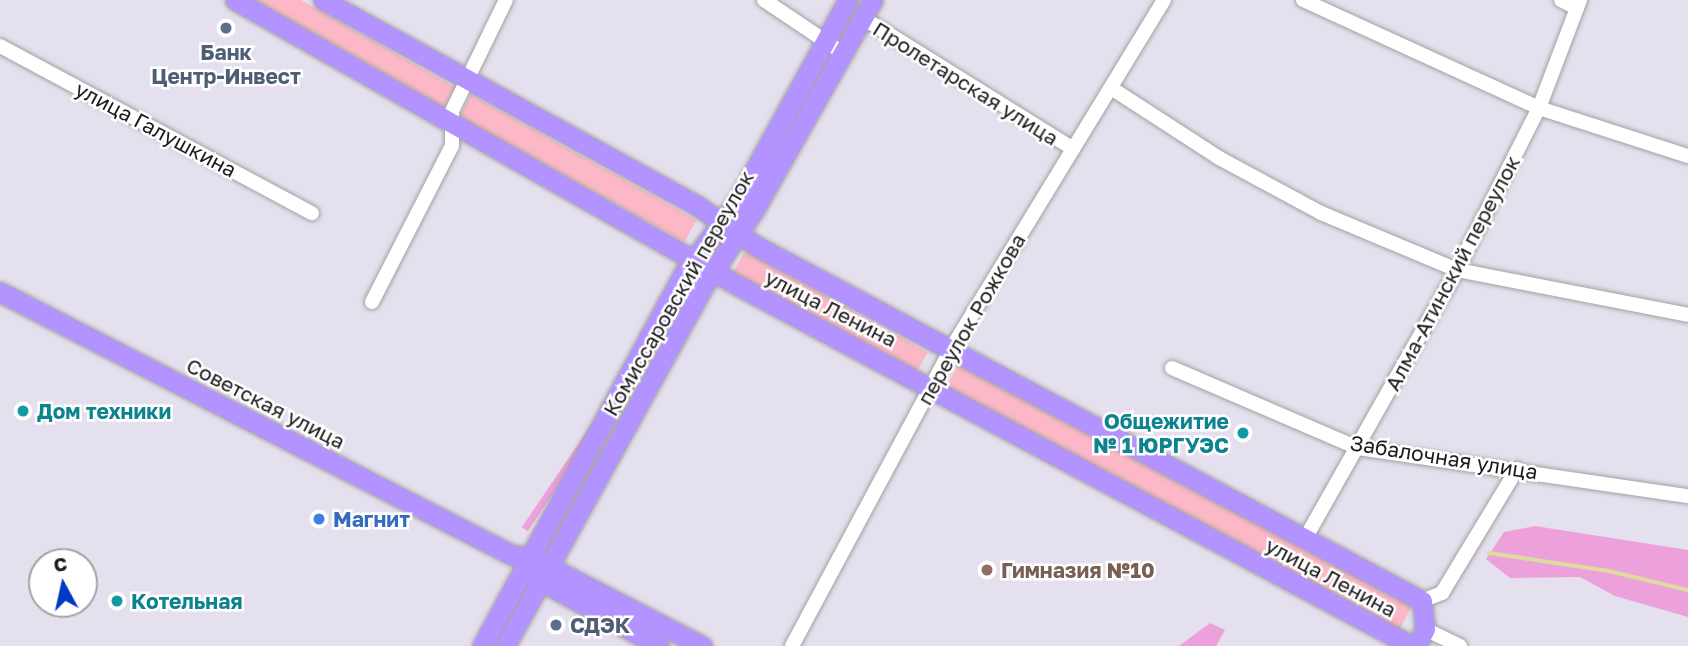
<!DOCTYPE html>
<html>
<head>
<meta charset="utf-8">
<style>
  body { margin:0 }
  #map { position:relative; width:1688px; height:646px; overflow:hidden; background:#e5e0ee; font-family:"Golos Text",sans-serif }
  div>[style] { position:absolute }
  .grass>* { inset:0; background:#eca1db; transform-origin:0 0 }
  .park>* { inset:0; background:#fcb8c6; transform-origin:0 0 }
  .stream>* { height:3.5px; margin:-1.75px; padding:0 1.75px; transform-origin:1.75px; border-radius:1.75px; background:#dfdb9d }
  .roads { filter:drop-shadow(0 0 2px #a2a2a2) drop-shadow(0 0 2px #a2a2a2) }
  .minor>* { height:14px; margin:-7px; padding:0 7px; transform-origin:7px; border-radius:7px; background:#fff }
  .major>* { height:19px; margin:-9.5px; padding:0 9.5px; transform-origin:9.5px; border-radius:9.5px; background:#b293ff }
  .dots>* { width:19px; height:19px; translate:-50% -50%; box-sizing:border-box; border:4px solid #fff; border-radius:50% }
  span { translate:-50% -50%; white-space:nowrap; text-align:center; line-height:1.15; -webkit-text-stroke:5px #fff; paint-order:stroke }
  .service-label { font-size:21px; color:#4e5e75; font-weight:700 }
  .left { translate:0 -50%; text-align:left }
  .street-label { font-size:21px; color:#1b1b1b }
  .culture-label { font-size:21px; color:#0d838f; font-weight:700 }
  .right { translate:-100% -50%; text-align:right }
  .shop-label { font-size:21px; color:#366cbe; font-weight:700 }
  .education-label { font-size:21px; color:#785e54; font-weight:700 }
  .north { position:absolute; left:28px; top:548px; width:70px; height:70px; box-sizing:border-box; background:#fff; border:2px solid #a4a4a4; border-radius:50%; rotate:352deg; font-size:19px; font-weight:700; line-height:28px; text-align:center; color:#1b1b1b }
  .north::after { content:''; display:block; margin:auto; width:24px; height:32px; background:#0038c6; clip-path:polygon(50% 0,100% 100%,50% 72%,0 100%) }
</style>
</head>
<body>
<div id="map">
  <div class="grass">
    <i style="left:688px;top:281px;width:7px;height:297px;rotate:34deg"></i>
    <i style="clip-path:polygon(1535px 526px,1688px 550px,1688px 617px,1615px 596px,1580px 577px,1510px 578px,1486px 559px,1504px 532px)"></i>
    <i style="clip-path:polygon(1210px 623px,1225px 630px,1216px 646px,1179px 646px)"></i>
  </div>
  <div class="park">
    <i style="clip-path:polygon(254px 0,301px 0,456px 88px,444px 108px)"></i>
    <i style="left:471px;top:95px;width:258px;height:25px;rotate:29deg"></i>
    <i style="left:745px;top:251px;width:209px;height:25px;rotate:29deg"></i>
    <i style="left:958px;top:365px;width:514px;height:27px;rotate:28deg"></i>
  </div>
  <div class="stream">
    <i style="left:1489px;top:553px;width:121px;rotate:8.5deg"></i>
    <i style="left:1609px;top:571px;width:81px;rotate:13.5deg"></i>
  </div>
  <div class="roads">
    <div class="minor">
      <i style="left:764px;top:0;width:95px;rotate:33.9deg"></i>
      <i style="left:1303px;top:0;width:260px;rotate:24.6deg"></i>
      <i style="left:1539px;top:108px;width:157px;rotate:17.9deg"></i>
      <i style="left:1561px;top:0;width:18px;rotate:27deg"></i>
      <i style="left:863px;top:18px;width:244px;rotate:31.9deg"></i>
      <i style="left:0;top:46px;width:354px;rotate:28.2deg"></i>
      <i style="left:1111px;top:88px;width:129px;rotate:32.9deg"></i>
      <i style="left:1219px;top:158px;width:116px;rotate:28.3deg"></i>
      <i style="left:1321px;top:213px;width:147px;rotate:22.7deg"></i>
      <i style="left:1457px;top:270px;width:235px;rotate:11deg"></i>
      <i style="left:372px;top:302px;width:175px;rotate:-62.9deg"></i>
      <i style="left:452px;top:146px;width:35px;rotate:-90deg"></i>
      <i style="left:452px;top:111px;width:123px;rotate:-64.1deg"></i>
      <i style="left:1172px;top:368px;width:202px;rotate:23.3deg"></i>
      <i style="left:1358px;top:448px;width:333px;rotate:8.3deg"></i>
      <i style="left:1306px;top:537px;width:307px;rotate:-60.5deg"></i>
      <i style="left:1457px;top:270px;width:182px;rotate:-63.2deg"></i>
      <i style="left:1539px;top:108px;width:116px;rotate:-69.2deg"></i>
      <i style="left:1422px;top:601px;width:22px;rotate:-22deg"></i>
      <i style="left:1442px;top:593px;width:145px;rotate:-58.8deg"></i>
      <i style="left:1425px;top:629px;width:39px;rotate:26deg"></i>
      <i style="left:792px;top:646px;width:337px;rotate:-61.8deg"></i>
      <i style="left:951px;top:349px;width:409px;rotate:-58.6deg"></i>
    </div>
    <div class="major">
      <i style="left:235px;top:0;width:579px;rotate:29.57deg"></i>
      <i style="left:739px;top:286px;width:763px;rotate:28.14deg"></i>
      <i style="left:323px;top:0;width:429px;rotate:28.8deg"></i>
      <i style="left:699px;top:207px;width:71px;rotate:34.1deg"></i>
      <i style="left:758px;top:247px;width:752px;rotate:28.06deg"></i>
      <i style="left:1422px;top:601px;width:28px;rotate:84deg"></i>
      <i style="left:1425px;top:629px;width:19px;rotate:118deg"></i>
      <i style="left:0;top:292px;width:576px;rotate:27.19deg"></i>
      <i style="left:512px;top:555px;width:18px;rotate:6deg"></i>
      <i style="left:530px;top:557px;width:194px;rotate:27.4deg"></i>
      <i style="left:528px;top:574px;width:149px;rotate:28.8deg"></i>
      <i style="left:482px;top:646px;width:424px;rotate:-61.6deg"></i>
      <i style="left:684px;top:273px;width:91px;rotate:-53.5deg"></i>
      <i style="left:738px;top:200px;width:228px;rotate:-61.2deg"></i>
      <i style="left:505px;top:646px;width:416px;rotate:-61.1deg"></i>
      <i style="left:706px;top:282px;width:87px;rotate:-56.3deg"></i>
      <i style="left:754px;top:210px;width:241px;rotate:-60.5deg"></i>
    </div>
  </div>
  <div class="dots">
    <i style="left:226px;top:28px;background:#5c6f8a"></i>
    <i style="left:23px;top:411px;background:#0f9aa8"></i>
    <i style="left:1243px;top:433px;background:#0f9aa8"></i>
    <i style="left:319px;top:519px;background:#3f7fe0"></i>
    <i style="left:987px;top:570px;background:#8d6e63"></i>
    <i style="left:117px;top:601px;background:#0f9aa8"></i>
    <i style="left:556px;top:625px;background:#5c6f8a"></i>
  </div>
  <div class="service-label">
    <span style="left:226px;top:64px">Банк<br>Центр-Инвест</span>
    <span class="left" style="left:570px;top:625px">СДЭК</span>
  </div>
  <div class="street-label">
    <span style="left:966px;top:83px;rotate:32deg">Пролетарская улица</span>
    <span style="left:156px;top:129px;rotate:28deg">улица Галушкина</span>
    <span style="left:1452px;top:273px;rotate:-62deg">Алма-Атинский переулок</span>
    <span style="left:678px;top:293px;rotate:-60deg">Комиссаровский переулок</span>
    <span style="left:831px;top:308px;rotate:27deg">улица Ленина</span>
    <span style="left:971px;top:319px;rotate:-60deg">переулок Рожкова</span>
    <span style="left:266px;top:403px;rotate:27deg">Советская улица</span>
    <span style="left:1444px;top:457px;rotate:9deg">Забалочная улица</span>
    <span style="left:1331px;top:577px;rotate:28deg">улица Ленина</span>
  </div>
  <div class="culture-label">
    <span class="left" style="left:37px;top:411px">Дом техники</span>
    <span class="right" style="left:1229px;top:433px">Общежитие<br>№ 1 ЮРГУЭС</span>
    <span class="left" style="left:131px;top:601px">Котельная</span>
  </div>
  <div class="shop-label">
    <span class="left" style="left:333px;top:519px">Магнит</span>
  </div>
  <div class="education-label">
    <span class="left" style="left:1001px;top:570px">Гимназия №10</span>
  </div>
  <div class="north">С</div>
</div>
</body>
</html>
